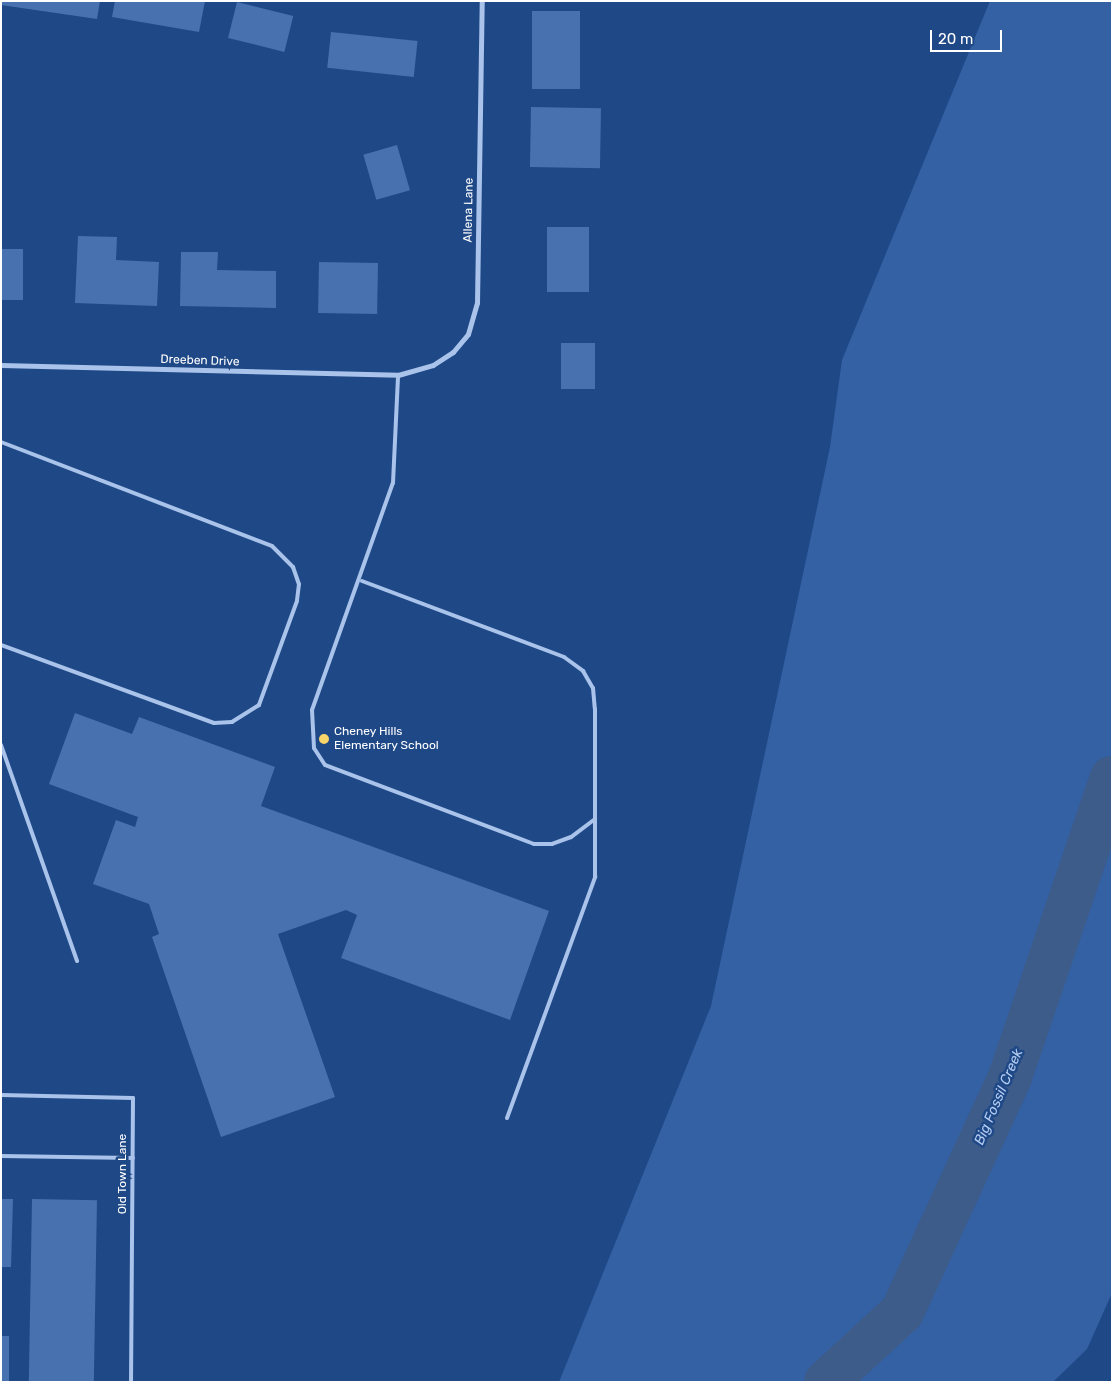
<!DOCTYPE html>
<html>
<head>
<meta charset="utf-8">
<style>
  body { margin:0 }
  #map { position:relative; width:1113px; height:1383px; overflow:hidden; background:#1f4887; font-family:Rubik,sans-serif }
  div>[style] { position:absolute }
  .green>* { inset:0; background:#3361a4 }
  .river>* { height:44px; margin:-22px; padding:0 22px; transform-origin:22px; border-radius:22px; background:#3e5c8a }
  .building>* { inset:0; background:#4871af; transform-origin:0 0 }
  .lane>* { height:4px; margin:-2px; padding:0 2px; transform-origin:2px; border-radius:2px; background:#a9c3ea }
  .street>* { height:5px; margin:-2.5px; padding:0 2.5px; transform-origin:2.5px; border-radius:2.5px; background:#a9c3ea }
  .dots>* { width:14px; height:14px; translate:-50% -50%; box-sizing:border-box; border:2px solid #1f4887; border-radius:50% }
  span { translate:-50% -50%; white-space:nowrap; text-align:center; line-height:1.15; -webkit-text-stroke:5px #1f4887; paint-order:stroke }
  .street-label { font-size:12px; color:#fff }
  .poi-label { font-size:12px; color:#fff }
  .left { translate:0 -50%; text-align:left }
  .water-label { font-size:14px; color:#b4cdf2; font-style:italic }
  .frame { position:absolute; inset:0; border:2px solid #fff; pointer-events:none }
  .scale { position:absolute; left:930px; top:30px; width:72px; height:22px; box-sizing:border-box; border:2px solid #fff; border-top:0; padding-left:6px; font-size:15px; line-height:18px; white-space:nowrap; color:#fff; -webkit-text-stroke:4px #1f4887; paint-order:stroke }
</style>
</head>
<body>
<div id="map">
  <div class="green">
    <i style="clip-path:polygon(990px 1px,1112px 1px,1112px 1293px,1087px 1349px,1053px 1382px,559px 1382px,711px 1006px,830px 447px,842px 360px)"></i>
  </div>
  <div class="river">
    <i style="left:826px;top:1382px;width:103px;rotate:-42.6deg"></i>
    <i style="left:902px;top:1312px;width:259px;rotate:-65.3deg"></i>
    <i style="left:1010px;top:1077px;width:316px;rotate:-71.2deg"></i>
  </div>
  <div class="building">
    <i style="clip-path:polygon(1px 1px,100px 1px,97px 19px,1px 5px)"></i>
    <i style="clip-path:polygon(115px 1px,205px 1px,199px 32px,112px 17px)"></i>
    <i style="left:237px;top:2px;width:58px;height:37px;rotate:14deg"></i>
    <i style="left:532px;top:11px;width:48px;height:78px"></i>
    <i style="left:331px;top:32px;width:87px;height:36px;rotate:6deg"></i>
    <i style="left:531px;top:107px;width:70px;height:60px;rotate:1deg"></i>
    <i style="left:397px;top:145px;width:47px;height:35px;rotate:74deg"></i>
    <i style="left:547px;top:227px;width:42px;height:65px"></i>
    <i style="clip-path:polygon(78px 236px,117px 237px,116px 260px,159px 262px,157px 306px,75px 303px)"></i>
    <i style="left:1px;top:249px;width:22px;height:51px"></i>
    <i style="clip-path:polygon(181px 252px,218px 252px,217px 270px,276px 271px,276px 308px,180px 306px)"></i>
    <i style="left:319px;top:262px;width:59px;height:51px;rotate:1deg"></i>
    <i style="left:561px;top:343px;width:34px;height:46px"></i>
    <i style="clip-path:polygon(75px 713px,132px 734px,139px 717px,275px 767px,261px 806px,549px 911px,510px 1020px,341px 958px,357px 915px,346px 910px,278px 934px,335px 1097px,221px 1137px,152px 937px,159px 934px,149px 904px,93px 884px,116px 820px,135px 827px,138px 817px,49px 784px)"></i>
    <i style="clip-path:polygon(1px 1199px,13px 1199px,11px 1267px,1px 1267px)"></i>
    <i style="left:32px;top:1199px;width:65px;height:183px;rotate:1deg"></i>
    <i style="left:1px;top:1336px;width:8px;height:46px"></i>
  </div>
  <div class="lane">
    <i style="left:1px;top:442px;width:290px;rotate:21deg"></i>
    <i style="left:272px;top:546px;width:30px;rotate:45deg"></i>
    <i style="left:293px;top:567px;width:18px;rotate:71deg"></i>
    <i style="left:299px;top:584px;width:17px;rotate:97deg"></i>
    <i style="left:297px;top:601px;width:111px;rotate:110.1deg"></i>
    <i style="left:259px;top:705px;width:32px;rotate:148deg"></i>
    <i style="left:232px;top:722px;width:18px;rotate:177deg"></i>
    <i style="left:214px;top:723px;width:227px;rotate:-159.9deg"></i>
    <i style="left:362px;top:581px;width:216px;rotate:20.6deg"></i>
    <i style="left:564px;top:657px;width:24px;rotate:36deg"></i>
    <i style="left:583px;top:671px;width:20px;rotate:60deg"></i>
    <i style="left:593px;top:688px;width:21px;rotate:85deg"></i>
    <i style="left:595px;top:709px;width:110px;rotate:90deg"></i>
    <i style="left:595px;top:819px;width:30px;rotate:143deg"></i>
    <i style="left:571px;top:837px;width:20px;rotate:160deg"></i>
    <i style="left:552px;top:844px;width:18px;rotate:180deg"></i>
    <i style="left:534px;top:844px;width:223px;rotate:-159.3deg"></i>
    <i style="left:325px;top:765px;width:20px;rotate:-123deg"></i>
    <i style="left:314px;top:748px;width:38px;rotate:-93deg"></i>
    <i style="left:312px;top:710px;width:241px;rotate:-70.4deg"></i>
    <i style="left:393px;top:483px;width:108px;rotate:-87.3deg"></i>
    <i style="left:1px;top:745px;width:229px;rotate:70.6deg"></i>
    <i style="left:1px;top:1095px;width:132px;rotate:1.3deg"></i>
    <i style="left:133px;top:1098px;width:284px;rotate:90.4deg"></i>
    <i style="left:507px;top:1118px;width:257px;rotate:-69.9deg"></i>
    <i style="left:595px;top:877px;width:58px;rotate:-90deg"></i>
    <i style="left:1px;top:1156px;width:132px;rotate:0.9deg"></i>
  </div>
  <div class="street">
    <i style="left:1px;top:365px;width:397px;rotate:1.4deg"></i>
    <i style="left:398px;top:375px;width:36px;rotate:-16deg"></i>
    <i style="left:433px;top:365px;width:24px;rotate:-33deg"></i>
    <i style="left:453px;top:352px;width:23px;rotate:-50deg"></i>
    <i style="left:468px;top:334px;width:32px;rotate:-74deg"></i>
    <i style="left:477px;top:303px;width:302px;rotate:-89.1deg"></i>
  </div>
  <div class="dots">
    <i style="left:324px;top:739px;background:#f8d569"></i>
  </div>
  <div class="street-label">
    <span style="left:469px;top:210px;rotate:-89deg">Allena Lane</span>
    <span style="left:200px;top:361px;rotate:2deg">Dreeben Drive</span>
    <span style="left:123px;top:1174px;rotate:-90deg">Old Town Lane</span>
  </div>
  <div class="poi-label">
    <span class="left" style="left:334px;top:739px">Cheney Hills<br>Elementary School</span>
  </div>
  <div class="water-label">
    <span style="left:999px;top:1097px;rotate:-67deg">Big Fossil Creek</span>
  </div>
  <div class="frame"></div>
  <div class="scale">20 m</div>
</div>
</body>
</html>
